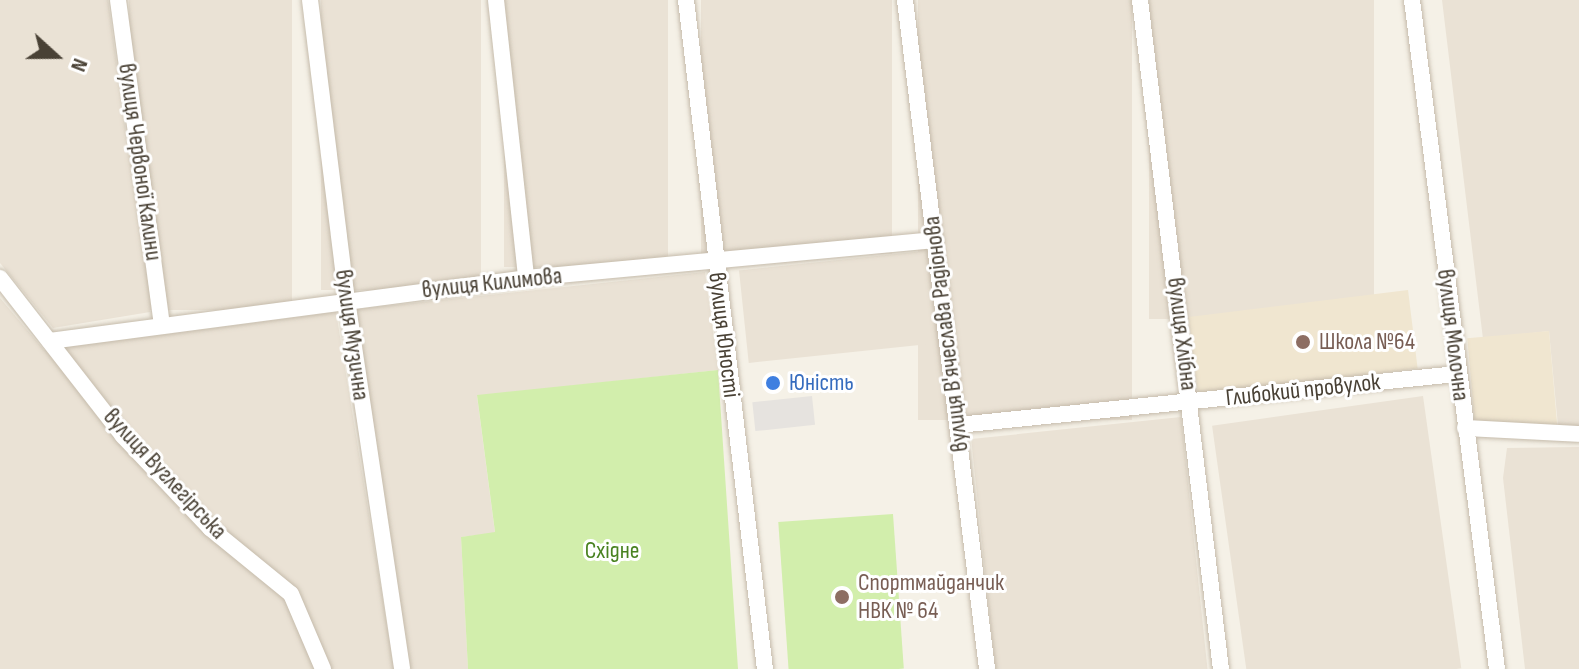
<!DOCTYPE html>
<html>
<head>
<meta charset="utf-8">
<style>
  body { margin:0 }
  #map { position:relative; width:1579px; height:669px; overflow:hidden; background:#f5f1e7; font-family:"Sofia Sans Condensed",sans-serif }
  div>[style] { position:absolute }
  .residential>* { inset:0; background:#eae2d5; transform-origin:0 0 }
  .education>* { inset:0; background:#f0e6d0; transform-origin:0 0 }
  .green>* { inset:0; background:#d2eeac; transform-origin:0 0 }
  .parking>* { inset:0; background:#e6e3df; transform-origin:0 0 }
  .roads { filter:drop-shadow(0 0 2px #c5bbab) drop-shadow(0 0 2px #c5bbab) }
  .minor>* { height:16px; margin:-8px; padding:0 8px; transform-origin:8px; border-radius:8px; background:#fff }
  .dots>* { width:22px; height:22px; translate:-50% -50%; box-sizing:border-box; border:4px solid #fff; border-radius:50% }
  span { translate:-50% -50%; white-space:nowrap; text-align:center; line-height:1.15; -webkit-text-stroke:6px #fff; paint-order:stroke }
  .street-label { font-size:24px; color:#494135 }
  .education-label { font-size:24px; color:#785e54 }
  .left { translate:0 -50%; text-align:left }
  .shop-label { font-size:24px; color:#366cbe }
  .park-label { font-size:24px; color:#498221 }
  .north { position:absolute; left:16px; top:16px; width:80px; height:80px; -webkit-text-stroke:6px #fff; paint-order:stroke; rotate:111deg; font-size:22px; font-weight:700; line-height:32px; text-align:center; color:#494135 }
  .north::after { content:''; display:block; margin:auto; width:28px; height:36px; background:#494135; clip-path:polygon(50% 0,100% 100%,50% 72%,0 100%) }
</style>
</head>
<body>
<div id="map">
  <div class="residential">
    <i style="clip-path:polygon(0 0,108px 0,150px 312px,53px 328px,0 263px)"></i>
    <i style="left:129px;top:0;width:163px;height:310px"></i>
    <i style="left:321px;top:0;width:160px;height:290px"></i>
    <i style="left:504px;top:0;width:164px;height:267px"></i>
    <i style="left:701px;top:0;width:191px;height:254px"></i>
    <i style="left:918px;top:0;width:214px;height:420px"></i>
    <i style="left:1149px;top:0;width:225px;height:319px"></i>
    <i style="clip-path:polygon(1442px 0,1579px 0,1579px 426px,1558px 426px,1549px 331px,1483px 339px)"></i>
    <i style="left:924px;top:251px;width:93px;height:186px;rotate:84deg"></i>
    <i style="clip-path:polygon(705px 272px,718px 370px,477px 396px,495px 533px,461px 537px,468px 669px,408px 669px,357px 309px)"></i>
    <i style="clip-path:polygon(0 298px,44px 350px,336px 312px,394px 669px,0 669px)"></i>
    <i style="left:1423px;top:396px;width:275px;height:213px;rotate:82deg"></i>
    <i style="left:1181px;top:417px;width:254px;height:211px;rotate:84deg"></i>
    <i style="clip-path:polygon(1579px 447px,1579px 669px,1525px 669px,1503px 478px,1507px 448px)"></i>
  </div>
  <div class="education">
    <i style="left:1408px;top:290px;width:79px;height:221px;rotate:83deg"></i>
    <i style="left:1549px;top:331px;width:95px;height:82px;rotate:85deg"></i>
  </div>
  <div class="green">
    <i style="clip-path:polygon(718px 370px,738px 669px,468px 669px,461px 537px,495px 532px,477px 395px)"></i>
    <i style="left:893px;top:514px;width:155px;height:115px;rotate:86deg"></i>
  </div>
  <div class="parking">
    <i style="left:812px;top:396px;width:29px;height:60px;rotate:84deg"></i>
  </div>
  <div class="roads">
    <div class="minor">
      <i style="left:118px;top:0;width:327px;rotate:82.3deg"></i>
      <i style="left:310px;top:0;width:302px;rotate:83deg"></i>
      <i style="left:347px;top:300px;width:373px;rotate:81.5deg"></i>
      <i style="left:496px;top:0;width:280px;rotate:83.8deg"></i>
      <i style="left:686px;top:0;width:674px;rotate:83.27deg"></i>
      <i style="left:905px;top:0;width:674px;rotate:83.01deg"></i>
      <i style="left:1140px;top:0;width:674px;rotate:83.1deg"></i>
      <i style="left:1412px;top:0;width:674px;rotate:82.76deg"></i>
      <i style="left:0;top:278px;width:200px;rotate:52.1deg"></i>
      <i style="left:123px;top:436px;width:127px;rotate:46.6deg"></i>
      <i style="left:210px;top:528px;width:104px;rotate:39.2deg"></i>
      <i style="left:291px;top:594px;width:82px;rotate:66.9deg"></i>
      <i style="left:50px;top:341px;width:480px;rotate:-7.5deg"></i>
      <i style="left:526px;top:278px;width:411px;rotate:-5.3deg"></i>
      <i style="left:958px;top:425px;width:502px;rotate:-5.84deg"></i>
      <i style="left:1465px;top:428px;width:114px;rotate:3deg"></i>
    </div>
  </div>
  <div class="dots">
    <i style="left:1303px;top:342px;background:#8d6e63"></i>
    <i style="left:773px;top:383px;background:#3f7fe0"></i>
    <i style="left:842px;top:597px;background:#8d6e63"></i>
  </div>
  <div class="street-label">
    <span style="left:140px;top:162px;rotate:82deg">вулиця Червоної Калини</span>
    <span style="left:492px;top:283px;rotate:-6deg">вулиця Килимова</span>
    <span style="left:946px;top:334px;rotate:-97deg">вулиця В'ячеслава Радіонова</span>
    <span style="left:1182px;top:334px;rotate:83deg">вулиця Хлібна</span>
    <span style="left:352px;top:335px;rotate:82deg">вулиця Музична</span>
    <span style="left:724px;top:335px;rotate:83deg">вулиця Юності</span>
    <span style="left:1453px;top:335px;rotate:83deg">вулиця Молочна</span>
    <span style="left:1303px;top:390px;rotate:-6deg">Глибокий провулок</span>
    <span style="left:165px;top:474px;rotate:47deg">вулиця Вуглегірська</span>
  </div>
  <div class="education-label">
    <span class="left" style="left:1319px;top:342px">Школа №64</span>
    <span class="left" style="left:858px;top:597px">Спортмайданчик<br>НВК № 64</span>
  </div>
  <div class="shop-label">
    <span class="left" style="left:789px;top:383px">Юність</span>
  </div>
  <div class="park-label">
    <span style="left:612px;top:551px">Східне</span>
  </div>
  <div class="north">N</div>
</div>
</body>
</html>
